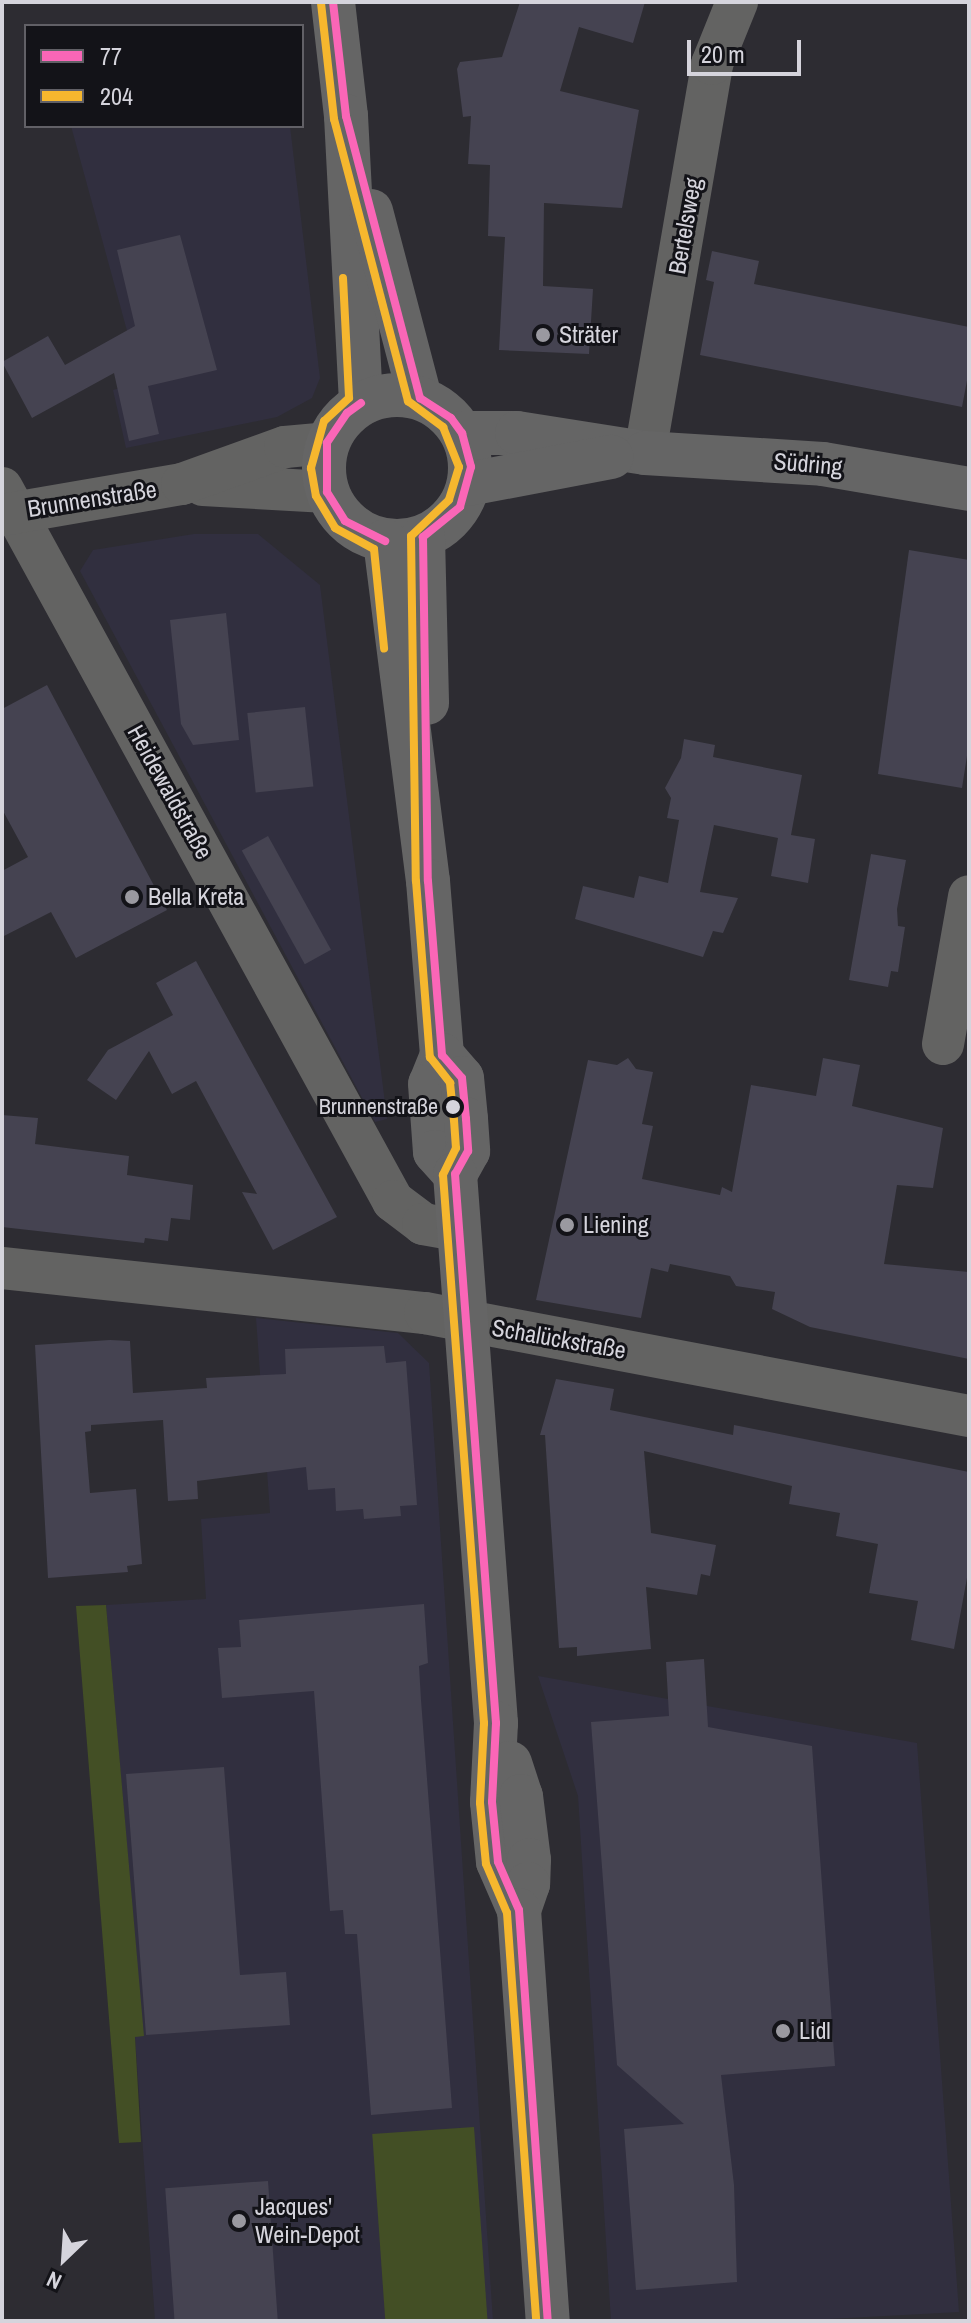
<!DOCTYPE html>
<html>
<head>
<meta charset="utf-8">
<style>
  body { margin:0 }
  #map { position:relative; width:971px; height:2323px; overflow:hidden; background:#2d2c32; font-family:"Archivo Narrow",sans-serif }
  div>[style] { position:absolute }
  .built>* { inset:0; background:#312f3f }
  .green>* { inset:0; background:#434f25; transform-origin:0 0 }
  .building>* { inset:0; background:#454351; transform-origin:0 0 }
  .street>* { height:42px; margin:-21px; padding:0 21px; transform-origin:21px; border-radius:21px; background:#636362 }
  .secondary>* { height:44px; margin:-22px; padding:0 22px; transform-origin:22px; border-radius:22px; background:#656565 }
  .secondary>.ring { margin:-22px; padding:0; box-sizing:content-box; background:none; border:44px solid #656565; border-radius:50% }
  .bus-1>* { height:8px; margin:-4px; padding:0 4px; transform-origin:4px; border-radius:4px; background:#fa66b7 }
  .bus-2>* { height:8px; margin:-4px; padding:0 4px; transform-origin:4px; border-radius:4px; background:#f6b72e }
  .dots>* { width:22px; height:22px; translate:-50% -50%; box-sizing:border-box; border:4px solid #131318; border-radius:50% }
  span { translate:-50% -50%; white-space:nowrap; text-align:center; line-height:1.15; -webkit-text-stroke:6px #131318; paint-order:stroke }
  .bus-label { font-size:22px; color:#d5d4dc }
  .right { translate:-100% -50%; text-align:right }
  .street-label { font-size:24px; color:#d5d4dc }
  .poi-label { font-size:24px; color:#d5d4dc }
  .left { translate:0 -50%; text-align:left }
  .frame { position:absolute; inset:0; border:4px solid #d5d4dc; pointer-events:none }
  .legend { position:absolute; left:24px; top:24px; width:280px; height:104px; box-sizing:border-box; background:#131318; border:2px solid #616066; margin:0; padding:10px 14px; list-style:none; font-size:24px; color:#d5d4dc }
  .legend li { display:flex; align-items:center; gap:16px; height:40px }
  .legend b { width:40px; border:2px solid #616066 }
  .north { position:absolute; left:24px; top:2219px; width:80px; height:80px; -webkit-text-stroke:6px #131318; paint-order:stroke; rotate:205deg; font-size:22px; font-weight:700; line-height:32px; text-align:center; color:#d5d4dc }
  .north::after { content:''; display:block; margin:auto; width:28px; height:36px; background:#d5d4dc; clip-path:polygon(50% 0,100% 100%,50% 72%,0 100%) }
  .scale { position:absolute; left:687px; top:40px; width:114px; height:36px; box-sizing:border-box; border:4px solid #d5d4dc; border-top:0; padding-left:10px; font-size:24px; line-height:28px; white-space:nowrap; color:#d5d4dc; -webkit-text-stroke:6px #131318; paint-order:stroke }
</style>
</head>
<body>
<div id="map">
  <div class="built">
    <i style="clip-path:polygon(71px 126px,290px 126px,320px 378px,312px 398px,277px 417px,126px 448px,113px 390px,141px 382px)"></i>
    <i style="clip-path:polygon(194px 534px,258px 534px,320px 585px,387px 1119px,375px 1122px,80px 571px,93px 550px)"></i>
    <i style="clip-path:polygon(256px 1318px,398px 1333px,429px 1363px,493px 2321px,155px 2321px,135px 2036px,143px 2036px,106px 1605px,206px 1599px,201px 1519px,270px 1513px)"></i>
    <i style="clip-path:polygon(538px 1676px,917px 1743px,959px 2312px,792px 2321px,611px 2321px,578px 1796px)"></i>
  </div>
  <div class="green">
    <i style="clip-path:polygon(106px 1605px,144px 2036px,135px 2037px,141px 2142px,119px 2143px,76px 1606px)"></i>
    <i style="left:474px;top:2127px;width:195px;height:102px;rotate:86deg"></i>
  </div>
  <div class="building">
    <i style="clip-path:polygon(520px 2px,645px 2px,633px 43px,579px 27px,560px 91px,639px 110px,622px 208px,544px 203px,543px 286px,593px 289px,589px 354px,499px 350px,505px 237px,488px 236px,490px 165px,468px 164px,471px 116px,463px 117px,457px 69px,460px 62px,502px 57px)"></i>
    <i style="clip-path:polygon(180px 235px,217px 370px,148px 386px,159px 434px,129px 441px,114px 373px,32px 418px,2px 362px,48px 336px,65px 365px,135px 326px,117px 250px)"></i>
    <i style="clip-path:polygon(712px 251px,759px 261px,754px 284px,969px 327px,969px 370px,962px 407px,700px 355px,714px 282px,706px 280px)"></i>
    <i style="clip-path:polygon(909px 550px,969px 560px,969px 743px,962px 788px,878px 774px)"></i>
    <i style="clip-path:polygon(226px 613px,239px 740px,193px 745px,181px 724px,170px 620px)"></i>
    <i style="clip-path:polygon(47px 685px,167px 910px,76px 958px,51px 912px,2px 937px,2px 871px,28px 857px,2px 809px,2px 709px)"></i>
    <i style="left:305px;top:707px;width:80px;height:58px;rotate:84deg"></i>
    <i style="clip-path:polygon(684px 739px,715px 745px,713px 757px,802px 775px,791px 835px,815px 839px,808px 883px,771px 876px,778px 838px,714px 825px,700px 892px,738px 898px,723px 933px,713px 931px,703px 957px,575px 919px,583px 886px,634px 898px,639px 876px,668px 883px,679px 820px,667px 818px,671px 798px,665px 788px,681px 758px)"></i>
    <i style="left:268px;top:836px;width:130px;height:30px;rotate:61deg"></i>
    <i style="clip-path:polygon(871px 854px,906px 860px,897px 909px,898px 926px,905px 927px,898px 972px,891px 971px,888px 987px,849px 980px)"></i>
    <i style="clip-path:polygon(196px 961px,337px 1217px,273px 1250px,242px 1192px,257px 1194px,196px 1081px,172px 1094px,149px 1051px,116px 1100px,87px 1080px,108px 1050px,173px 1015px,156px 983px)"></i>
    <i style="clip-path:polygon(628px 1058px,636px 1069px,653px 1072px,642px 1124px,653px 1126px,642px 1179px,720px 1195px,722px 1187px,732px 1192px,751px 1085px,816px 1096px,823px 1058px,860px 1065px,852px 1106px,943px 1128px,933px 1188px,897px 1185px,884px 1264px,969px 1272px,969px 1359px,810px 1327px,772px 1309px,775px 1292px,736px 1286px,730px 1276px,670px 1264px,668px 1272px,651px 1268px,641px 1318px,536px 1300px,588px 1060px,617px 1065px)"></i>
    <i style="clip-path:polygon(2px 1115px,38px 1118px,35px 1144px,129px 1156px,127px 1175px,193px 1185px,190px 1220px,171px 1218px,168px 1241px,145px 1238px,144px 1243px,2px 1227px)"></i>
    <i style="clip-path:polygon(110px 1340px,130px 1341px,133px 1393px,207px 1388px,206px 1378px,286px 1374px,285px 1349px,384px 1346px,386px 1363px,406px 1361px,417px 1505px,400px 1506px,401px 1516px,364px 1519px,363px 1509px,336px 1511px,335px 1488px,308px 1490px,306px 1467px,197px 1481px,198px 1499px,168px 1501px,163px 1420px,91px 1425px,91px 1431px,85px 1432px,90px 1493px,136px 1489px,142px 1564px,127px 1566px,128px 1572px,48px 1578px,35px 1345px)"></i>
    <i style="clip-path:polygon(556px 1379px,614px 1389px,610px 1410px,733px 1435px,734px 1425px,969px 1472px,969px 1567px,954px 1649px,911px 1640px,918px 1601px,869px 1593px,878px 1544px,836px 1536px,840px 1513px,789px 1504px,792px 1486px,644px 1451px,651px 1533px,716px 1545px,710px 1576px,701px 1574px,697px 1595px,646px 1587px,651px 1649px,577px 1656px,577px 1647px,559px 1648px,545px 1435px,540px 1435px)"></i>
    <i style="clip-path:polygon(424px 1604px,428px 1663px,419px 1666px,421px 1700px,452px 2108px,371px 2115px,357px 1934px,345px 1934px,343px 1910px,330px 1911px,314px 1691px,222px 1698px,218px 1648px,241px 1647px,239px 1620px)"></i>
    <i style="clip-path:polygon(704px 1659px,708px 1727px,812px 1746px,835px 2066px,721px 2075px,734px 2185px,737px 2282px,636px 2290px,624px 2129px,684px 2124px,617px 2065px,591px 1722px,669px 1716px,666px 1662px)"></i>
    <i style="clip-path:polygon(224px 1767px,240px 1975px,286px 1972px,290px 2025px,146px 2035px,126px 1774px)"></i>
    <i style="left:268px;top:2181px;width:140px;height:103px;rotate:86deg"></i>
  </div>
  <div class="street">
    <i style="left:645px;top:453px;width:395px;rotate:-80.2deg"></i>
    <i style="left:712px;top:64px;width:67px;rotate:-68deg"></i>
    <i style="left:203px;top:485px;width:124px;rotate:3.2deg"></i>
    <i style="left:2px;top:488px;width:813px;rotate:61.26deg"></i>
    <i style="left:393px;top:1201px;width:38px;rotate:37deg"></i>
    <i style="left:423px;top:1224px;width:36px;rotate:10deg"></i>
    <i style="left:2px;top:515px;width:183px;rotate:-9.8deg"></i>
    <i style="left:182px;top:484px;width:109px;rotate:-19.8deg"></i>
    <i style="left:285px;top:447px;width:42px;rotate:-5.4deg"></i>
    <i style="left:943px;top:1044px;width:150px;rotate:-80deg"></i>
    <i style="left:2px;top:1268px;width:425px;rotate:6.1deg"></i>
    <i style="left:425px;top:1313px;width:554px;rotate:10.72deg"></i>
  </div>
  <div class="secondary">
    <i style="left:333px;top:2px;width:115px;rotate:83.5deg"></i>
    <i style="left:346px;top:116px;width:287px;rotate:87deg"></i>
    <i style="left:371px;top:211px;width:193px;rotate:75.3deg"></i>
    <i class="ring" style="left:324px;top:395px;width:102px;height:102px"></i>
    <i style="left:462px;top:433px;width:55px"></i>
    <i style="left:517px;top:433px;width:130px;rotate:8.9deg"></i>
    <i style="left:645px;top:453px;width:178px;rotate:3.5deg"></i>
    <i style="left:823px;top:464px;width:148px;rotate:9.7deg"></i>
    <i style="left:469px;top:484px;width:145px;rotate:-10.8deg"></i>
    <i style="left:423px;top:537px;width:166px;rotate:88.6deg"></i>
    <i style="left:385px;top:541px;width:343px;rotate:82.8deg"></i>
    <i style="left:428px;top:881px;width:175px;rotate:85.4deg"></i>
    <i style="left:442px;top:1055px;width:31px;rotate:112deg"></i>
    <i style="left:430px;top:1084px;width:68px;rotate:85.8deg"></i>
    <i style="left:435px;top:1152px;width:30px;rotate:48deg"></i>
    <i style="left:442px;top:1055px;width:30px;rotate:49deg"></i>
    <i style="left:462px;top:1078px;width:41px;rotate:84.4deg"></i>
    <i style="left:466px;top:1119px;width:32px;rotate:86deg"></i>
    <i style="left:468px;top:1151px;width:26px;rotate:119deg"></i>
    <i style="left:455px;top:1174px;width:551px;rotate:85.73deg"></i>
    <i style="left:496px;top:1723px;width:79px;rotate:92.9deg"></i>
    <i style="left:492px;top:1802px;width:60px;rotate:84.3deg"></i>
    <i style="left:498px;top:1862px;width:52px;rotate:66.4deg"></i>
    <i style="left:510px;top:1763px;width:35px;rotate:72deg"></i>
    <i style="left:521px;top:1796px;width:64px;rotate:82.9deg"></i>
    <i style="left:529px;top:1860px;width:24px;rotate:92deg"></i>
    <i style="left:528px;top:1884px;width:28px;rotate:109deg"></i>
    <i style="left:519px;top:1910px;width:412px;rotate:86deg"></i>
  </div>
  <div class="bus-1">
    <i style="left:333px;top:2px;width:115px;rotate:83.5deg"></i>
    <i style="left:346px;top:116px;width:292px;rotate:75.3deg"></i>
    <i style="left:420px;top:398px;width:37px;rotate:33deg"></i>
    <i style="left:451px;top:418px;width:19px;rotate:54deg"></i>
    <i style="left:462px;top:433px;width:35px;rotate:75deg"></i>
    <i style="left:471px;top:467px;width:41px;rotate:105.4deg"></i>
    <i style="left:460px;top:507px;width:48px;rotate:141deg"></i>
    <i style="left:361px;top:403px;width:17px;rotate:144deg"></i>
    <i style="left:347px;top:413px;width:36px;rotate:124deg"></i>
    <i style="left:327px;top:443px;width:49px;rotate:90deg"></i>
    <i style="left:327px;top:492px;width:34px;rotate:58deg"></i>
    <i style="left:345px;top:521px;width:45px;rotate:26.6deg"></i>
    <i style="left:423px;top:537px;width:344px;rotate:89.2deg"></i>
    <i style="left:428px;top:881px;width:175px;rotate:85.4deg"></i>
    <i style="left:442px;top:1055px;width:30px;rotate:49deg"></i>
    <i style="left:462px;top:1078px;width:41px;rotate:84.4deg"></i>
    <i style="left:466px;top:1119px;width:32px;rotate:86deg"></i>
    <i style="left:468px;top:1151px;width:26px;rotate:119deg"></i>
    <i style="left:455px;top:1174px;width:551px;rotate:85.73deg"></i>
    <i style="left:496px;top:1723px;width:79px;rotate:92.9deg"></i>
    <i style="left:492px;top:1802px;width:60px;rotate:84.3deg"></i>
    <i style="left:498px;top:1862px;width:52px;rotate:66.4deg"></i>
    <i style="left:519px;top:1910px;width:412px;rotate:86deg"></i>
  </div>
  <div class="bus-2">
    <i style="left:321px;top:3px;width:117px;rotate:83.6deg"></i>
    <i style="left:334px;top:119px;width:292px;rotate:75.3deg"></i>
    <i style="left:408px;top:401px;width:44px;rotate:36.6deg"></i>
    <i style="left:443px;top:427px;width:43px;rotate:68.2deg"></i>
    <i style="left:459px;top:467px;width:34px;rotate:107deg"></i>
    <i style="left:449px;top:500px;width:52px;rotate:136.5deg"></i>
    <i style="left:411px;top:536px;width:345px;rotate:89.2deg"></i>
    <i style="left:416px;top:881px;width:177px;rotate:85.5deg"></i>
    <i style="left:430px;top:1057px;width:33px;rotate:52deg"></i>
    <i style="left:450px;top:1083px;width:37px;rotate:84deg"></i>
    <i style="left:454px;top:1120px;width:28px;rotate:86deg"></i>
    <i style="left:456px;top:1148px;width:30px;rotate:116deg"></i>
    <i style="left:443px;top:1175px;width:550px;rotate:85.72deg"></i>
    <i style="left:484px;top:1723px;width:80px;rotate:92.9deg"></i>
    <i style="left:480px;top:1803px;width:61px;rotate:84.4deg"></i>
    <i style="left:486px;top:1864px;width:53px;rotate:66.8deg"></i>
    <i style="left:507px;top:1913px;width:409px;rotate:85.9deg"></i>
    <i style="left:343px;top:278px;width:120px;rotate:87.1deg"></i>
    <i style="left:349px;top:398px;width:34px;rotate:137deg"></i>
    <i style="left:324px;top:421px;width:49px;rotate:105.5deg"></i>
    <i style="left:311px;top:468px;width:28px;rotate:80deg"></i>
    <i style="left:316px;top:496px;width:37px;rotate:59deg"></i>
    <i style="left:335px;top:528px;width:44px;rotate:28.3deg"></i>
    <i style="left:374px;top:549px;width:100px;rotate:84.2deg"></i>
  </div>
  <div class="dots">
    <i style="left:543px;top:335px;background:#9a99a0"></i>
    <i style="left:132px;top:897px;background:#9a99a0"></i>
    <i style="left:453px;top:1107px;background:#d5d4dc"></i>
    <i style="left:567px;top:1225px;background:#9a99a0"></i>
    <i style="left:783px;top:2031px;background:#9a99a0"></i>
    <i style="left:239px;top:2221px;background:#9a99a0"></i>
  </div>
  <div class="bus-label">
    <span class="right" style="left:438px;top:1107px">Brunnenstraße</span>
  </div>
  <div class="street-label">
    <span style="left:685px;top:226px;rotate:-80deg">Bertelsweg</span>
    <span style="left:808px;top:464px;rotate:5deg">Südring</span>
    <span style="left:92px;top:499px;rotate:-9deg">Brunnenstraße</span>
    <span style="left:170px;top:792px;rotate:61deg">Heidewaldstraße</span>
    <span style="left:559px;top:1339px;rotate:10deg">Schalückstraße</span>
  </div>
  <div class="poi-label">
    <span class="left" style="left:559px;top:335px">Sträter</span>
    <span class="left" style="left:148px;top:897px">Bella Kreta</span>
    <span class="left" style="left:583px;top:1225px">Liening</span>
    <span class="left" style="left:799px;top:2031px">Lidl</span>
    <span class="left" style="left:255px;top:2221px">Jacques'<br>Wein-Depot</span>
  </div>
  <div class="frame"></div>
  <ul class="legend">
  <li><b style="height:10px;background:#fa66b7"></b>77</li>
  <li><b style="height:10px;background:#f6b72e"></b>204</li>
  </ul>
  <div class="north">N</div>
  <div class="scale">20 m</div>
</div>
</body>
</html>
